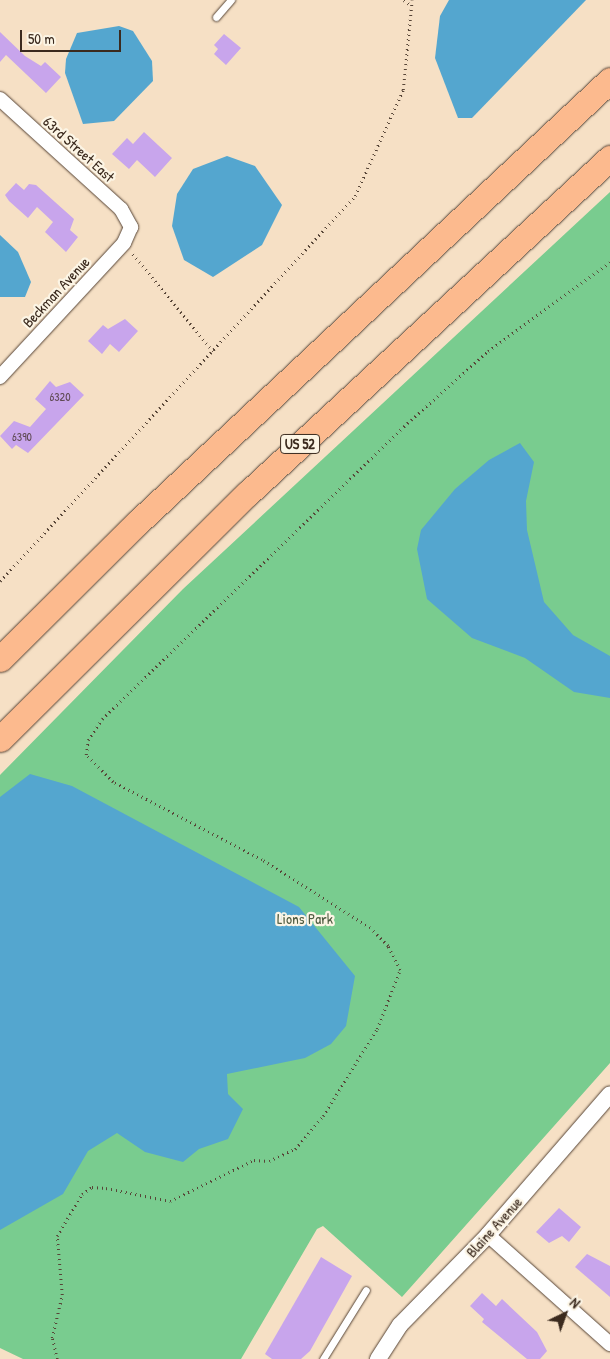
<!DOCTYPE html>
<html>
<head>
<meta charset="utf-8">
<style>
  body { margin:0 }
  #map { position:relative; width:610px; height:1359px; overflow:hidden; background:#f6e0c5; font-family:"Patrick Hand",sans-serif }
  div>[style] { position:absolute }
  .green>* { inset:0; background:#79cc8f }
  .water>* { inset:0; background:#54a6cf }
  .building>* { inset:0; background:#c8a5ec }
  .path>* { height:2.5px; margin-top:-1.25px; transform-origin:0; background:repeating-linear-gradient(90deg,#574537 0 1px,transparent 0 5px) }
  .roads { filter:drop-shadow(0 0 1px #574537) drop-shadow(0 0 1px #574537) }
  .service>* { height:7px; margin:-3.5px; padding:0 3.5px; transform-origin:3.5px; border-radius:3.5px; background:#fff }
  .minor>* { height:14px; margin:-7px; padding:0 7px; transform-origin:7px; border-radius:7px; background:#fff }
  .tertiary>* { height:16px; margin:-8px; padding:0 8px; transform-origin:8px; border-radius:8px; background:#fff }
  .motorway>* { height:25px; margin:-12.5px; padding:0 12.5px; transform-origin:12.5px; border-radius:12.5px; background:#fcba8e }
  span { translate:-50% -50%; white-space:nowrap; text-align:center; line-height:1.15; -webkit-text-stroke:4.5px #fcf5e5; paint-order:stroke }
  .number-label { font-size:12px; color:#5e4952 }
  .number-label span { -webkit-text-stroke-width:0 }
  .shield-label span { padding:1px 4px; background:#fcf5e5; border:1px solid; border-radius:4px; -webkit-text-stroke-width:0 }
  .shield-label { font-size:14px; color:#3b2a1e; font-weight:700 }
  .street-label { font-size:15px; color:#3b2a1e }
  .park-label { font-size:15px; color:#4e5b40 }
  .north { position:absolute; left:540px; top:1289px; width:50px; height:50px; -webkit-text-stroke:4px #fcf5e5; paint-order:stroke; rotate:42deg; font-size:14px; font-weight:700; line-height:20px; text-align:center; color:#3b2a1e }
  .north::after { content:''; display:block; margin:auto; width:18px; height:22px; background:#3b2a1e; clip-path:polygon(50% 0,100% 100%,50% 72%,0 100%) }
  .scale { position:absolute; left:20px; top:30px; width:101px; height:22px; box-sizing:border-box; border:2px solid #3b2a1e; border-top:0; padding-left:6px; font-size:15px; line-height:18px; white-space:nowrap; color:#3b2a1e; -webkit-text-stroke:4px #fcf5e5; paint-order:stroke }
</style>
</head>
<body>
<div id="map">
  <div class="green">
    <i style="clip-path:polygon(610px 192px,610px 1063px,402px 1297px,323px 1226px,317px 1229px,241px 1359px,23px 1359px,0 1348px,0 775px,183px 589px)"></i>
  </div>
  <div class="water">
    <i style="clip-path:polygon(449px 0,586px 0,472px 118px,458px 118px,435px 58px,440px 16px)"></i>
    <i style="clip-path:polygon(119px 26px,133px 31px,152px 61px,153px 81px,114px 121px,83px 124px,65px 73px,66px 59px,77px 33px)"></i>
    <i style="clip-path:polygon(227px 156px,255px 166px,282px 205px,262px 245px,213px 277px,184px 260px,172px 226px,177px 194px,193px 169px)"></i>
    <i style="clip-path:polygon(0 235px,18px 252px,31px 282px,25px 297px,0 297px)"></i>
    <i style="clip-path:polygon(520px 443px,534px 462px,526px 501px,527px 530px,544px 602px,573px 635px,610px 656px,610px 698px,574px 692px,525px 658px,472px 638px,427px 599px,417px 549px,421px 530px,455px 489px,489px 460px)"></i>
    <i style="clip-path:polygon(30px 774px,72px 786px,299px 907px,355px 976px,346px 1026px,331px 1044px,305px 1058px,227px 1074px,228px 1094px,243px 1109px,228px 1139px,199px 1149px,183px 1162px,145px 1152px,117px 1133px,88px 1151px,63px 1194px,0 1230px,0 797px)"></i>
  </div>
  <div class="building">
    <i style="clip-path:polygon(0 32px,25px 56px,41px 66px,45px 62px,61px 77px,46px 93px,6px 55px,0 62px)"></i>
    <i style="clip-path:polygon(224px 34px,241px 48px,226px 65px,214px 54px,218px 49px,214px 45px)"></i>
    <i style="clip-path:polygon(144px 132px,172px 158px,155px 177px,137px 160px,129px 169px,112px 154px,127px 138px,133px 144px)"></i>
    <i style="clip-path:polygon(16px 183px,24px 190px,29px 184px,36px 185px,74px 219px,70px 230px,78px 237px,66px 252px,45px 232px,53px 222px,37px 207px,28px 218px,9px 201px,5px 195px)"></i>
    <i style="clip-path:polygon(125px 319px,138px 331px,119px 352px,110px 344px,102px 354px,88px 341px,103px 325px,108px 329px)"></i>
    <i style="clip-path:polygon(50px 381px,56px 387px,70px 382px,84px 395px,28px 453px,16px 445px,12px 449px,0 436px,14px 421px,30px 427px,46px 409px,35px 399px)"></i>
    <i style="clip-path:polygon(559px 1208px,581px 1227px,569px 1242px,562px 1236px,549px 1243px,536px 1232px)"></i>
    <i style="clip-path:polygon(587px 1254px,610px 1266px,610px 1297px,575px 1267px)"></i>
    <i style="clip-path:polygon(321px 1257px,352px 1276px,310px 1351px,301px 1359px,272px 1359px,265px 1354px)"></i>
    <i style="clip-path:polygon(482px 1293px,496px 1306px,502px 1299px,537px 1332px,547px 1351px,540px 1359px,527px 1359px,482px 1322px,484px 1319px,470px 1306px)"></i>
  </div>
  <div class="path">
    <i style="left:404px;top:0;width:9px;rotate:36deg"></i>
    <i style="left:133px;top:254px;width:126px;rotate:50.5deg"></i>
    <i style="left:0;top:581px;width:524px;rotate:-47.32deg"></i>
    <i style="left:355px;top:196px;width:116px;rotate:-65.6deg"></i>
    <i style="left:403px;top:90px;width:90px;rotate:-84.3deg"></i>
    <i style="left:57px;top:1359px;width:22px;rotate:-103deg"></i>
    <i style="left:52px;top:1338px;width:44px;rotate:-76.9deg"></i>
    <i style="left:62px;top:1295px;width:59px;rotate:-94.8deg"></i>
    <i style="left:57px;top:1236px;width:49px;rotate:-59.2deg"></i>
    <i style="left:82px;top:1194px;width:12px;rotate:-35deg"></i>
    <i style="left:92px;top:1187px;width:14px;rotate:4deg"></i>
    <i style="left:106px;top:1188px;width:65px;rotate:11.5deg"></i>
    <i style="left:170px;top:1201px;width:93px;rotate:-26deg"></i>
    <i style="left:254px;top:1160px;width:15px;rotate:4deg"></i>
    <i style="left:269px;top:1161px;width:29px;rotate:-25deg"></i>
    <i style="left:295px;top:1149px;width:43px;rotate:-49.7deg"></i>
    <i style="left:323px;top:1116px;width:102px;rotate:-58.2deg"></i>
    <i style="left:377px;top:1029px;width:63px;rotate:-68.7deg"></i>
    <i style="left:400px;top:970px;width:27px;rotate:-117deg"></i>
    <i style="left:388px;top:946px;width:25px;rotate:-135deg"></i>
    <i style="left:370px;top:928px;width:128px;rotate:-147.8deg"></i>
    <i style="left:262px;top:860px;width:168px;rotate:-152.4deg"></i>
    <i style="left:113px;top:782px;width:38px;rotate:-135deg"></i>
    <i style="left:86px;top:755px;width:15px;rotate:-82deg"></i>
    <i style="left:88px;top:740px;width:25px;rotate:-56deg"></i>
    <i style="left:102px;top:719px;width:430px;rotate:-44.1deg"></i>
    <i style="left:411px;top:420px;width:103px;rotate:-41.9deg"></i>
    <i style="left:488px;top:351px;width:151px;rotate:-36.1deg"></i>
  </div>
  <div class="roads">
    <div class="service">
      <i style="left:216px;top:17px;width:23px;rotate:-49deg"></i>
      <i style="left:323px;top:1359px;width:81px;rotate:-58.1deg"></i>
    </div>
    <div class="minor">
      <i style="left:0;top:99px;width:164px;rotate:42.3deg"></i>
      <i style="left:121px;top:209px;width:21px;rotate:61deg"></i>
      <i style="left:131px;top:227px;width:17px;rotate:114deg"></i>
      <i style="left:124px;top:243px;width:183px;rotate:132.8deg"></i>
      <i style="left:488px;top:1235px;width:164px;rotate:41.8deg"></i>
    </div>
    <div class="tertiary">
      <i style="left:378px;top:1359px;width:40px;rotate:-57.1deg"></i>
      <i style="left:400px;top:1325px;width:126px;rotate:-45.6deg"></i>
      <i style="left:488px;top:1235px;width:186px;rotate:-49.1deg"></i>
    </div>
    <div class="motorway">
      <i style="left:0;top:659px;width:193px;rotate:-44.8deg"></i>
      <i style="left:137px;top:523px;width:648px;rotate:-43.12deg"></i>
      <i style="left:0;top:739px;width:348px;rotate:-44.8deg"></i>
      <i style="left:247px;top:494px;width:495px;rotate:-42.8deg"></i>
    </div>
  </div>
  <div class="number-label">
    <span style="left:60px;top:397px">6320</span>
    <span style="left:22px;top:437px">6390</span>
  </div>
  <div class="shield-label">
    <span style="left:300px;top:444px">US 52</span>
  </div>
  <div class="street-label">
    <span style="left:79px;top:149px;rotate:42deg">63rd Street East</span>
    <span style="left:56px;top:292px;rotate:-47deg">Beckman Avenue</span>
    <span style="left:494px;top:1227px;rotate:-48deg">Blaine Avenue</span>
  </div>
  <div class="park-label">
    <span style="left:305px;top:919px">Lions Park</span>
  </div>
  <div class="north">N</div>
  <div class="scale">50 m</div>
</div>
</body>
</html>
